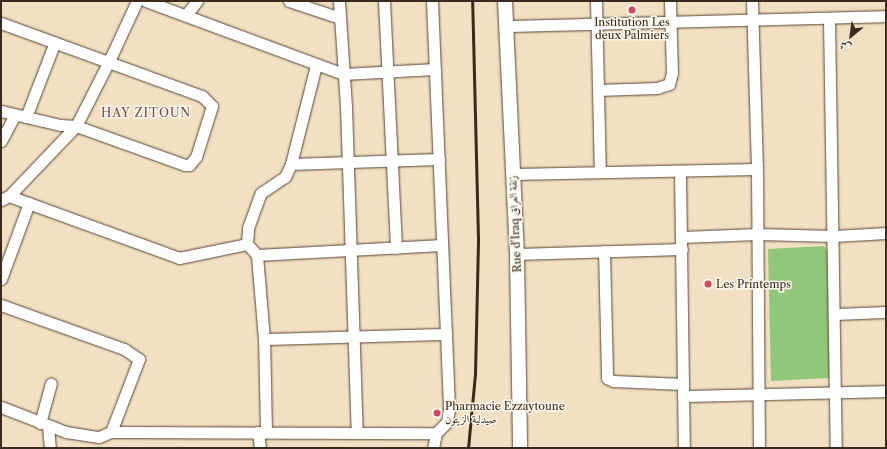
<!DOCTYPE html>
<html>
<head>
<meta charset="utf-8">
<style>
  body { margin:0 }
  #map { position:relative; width:887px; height:449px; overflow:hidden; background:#f1e0c1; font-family:"Libre Caslon Text",Amiri,serif }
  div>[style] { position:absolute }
  .green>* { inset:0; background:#92c779 }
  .roads { filter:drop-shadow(0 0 1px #564536) drop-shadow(0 0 1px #564536) }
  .minor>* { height:11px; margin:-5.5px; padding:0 5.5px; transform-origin:5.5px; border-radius:5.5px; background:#fff }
  .tertiary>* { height:14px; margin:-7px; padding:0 7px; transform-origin:7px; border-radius:7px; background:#fff }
  .rail>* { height:3px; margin:-1.5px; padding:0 1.5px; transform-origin:1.5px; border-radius:1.5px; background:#3b2a1e }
  .dots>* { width:11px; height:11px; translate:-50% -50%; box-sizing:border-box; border:2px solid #fbf7ec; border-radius:50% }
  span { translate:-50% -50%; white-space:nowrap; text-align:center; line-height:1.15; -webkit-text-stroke:3px #fbf7ec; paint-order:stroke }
  .poi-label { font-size:11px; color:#3b2a1e }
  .left { translate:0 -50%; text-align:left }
  .street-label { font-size:11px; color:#3b2a1e }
  .neighbourhood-label { font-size:12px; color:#705247; letter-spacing:1px }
  .frame { position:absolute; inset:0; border:2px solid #3b2a1e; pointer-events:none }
  .north { position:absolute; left:831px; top:16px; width:40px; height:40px; -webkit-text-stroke:3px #fbf7ec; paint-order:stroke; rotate:209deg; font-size:11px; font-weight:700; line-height:16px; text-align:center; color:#3b2a1e }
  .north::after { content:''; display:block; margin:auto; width:14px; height:18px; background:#3b2a1e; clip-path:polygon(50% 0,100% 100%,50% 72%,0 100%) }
</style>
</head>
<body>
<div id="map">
  <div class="green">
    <i style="clip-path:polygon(824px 246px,828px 253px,830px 378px,771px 381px,768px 249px)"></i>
  </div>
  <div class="roads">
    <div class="minor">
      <i style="left:146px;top:1px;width:210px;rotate:20.3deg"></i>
      <i style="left:343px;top:74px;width:92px;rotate:-3.1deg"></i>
      <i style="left:289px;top:1px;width:54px;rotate:18.4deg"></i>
      <i style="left:339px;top:1px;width:106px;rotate:86.2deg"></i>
      <i style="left:346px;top:107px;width:325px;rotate:88.1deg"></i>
      <i style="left:384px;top:1px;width:247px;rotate:87.2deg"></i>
      <i style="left:432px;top:1px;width:408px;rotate:87.6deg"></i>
      <i style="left:449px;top:409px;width:13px;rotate:99deg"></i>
      <i style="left:447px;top:422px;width:16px;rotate:135deg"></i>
      <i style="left:436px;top:433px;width:15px;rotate:101deg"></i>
      <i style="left:596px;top:1px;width:171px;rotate:88.7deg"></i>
      <i style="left:752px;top:1px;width:168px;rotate:88.3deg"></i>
      <i style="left:757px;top:169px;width:279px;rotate:89.6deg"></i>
      <i style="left:186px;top:15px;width:18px;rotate:-52deg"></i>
      <i style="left:829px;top:19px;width:429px;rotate:89.1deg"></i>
      <i style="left:1px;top:23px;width:214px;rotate:20deg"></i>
      <i style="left:202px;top:96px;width:14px;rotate:45deg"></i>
      <i style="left:212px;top:106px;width:53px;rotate:107.4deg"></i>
      <i style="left:196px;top:157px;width:11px;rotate:131deg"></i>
      <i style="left:189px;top:165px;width:4px;rotate:180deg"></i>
      <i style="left:185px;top:165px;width:116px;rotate:-160.3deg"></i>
      <i style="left:76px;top:126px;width:16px;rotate:-176deg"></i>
      <i style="left:60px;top:125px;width:61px;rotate:-166.7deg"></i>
      <i style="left:506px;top:26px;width:380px;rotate:-1.5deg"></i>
      <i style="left:598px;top:90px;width:59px;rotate:-1.9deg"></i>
      <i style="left:657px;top:88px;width:13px;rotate:-18deg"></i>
      <i style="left:669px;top:84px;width:11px;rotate:-75deg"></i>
      <i style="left:672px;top:73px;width:72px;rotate:-91.6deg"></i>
      <i style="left:26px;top:117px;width:80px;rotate:-68.9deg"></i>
      <i style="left:1px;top:141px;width:30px;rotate:-62deg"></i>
      <i style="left:291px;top:164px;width:148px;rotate:-1.9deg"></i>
      <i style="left:680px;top:171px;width:277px;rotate:89.2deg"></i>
      <i style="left:513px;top:174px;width:244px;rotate:-1.2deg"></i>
      <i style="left:9px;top:196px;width:181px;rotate:20deg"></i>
      <i style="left:179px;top:258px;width:69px;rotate:-11.6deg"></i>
      <i style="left:1px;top:200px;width:9px;rotate:-27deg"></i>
      <i style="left:9px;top:196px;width:97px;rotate:-46.3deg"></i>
      <i style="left:76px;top:126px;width:73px;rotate:-63.1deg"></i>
      <i style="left:109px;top:61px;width:66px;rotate:-65deg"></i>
      <i style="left:682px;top:237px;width:76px;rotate:-2.3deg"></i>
      <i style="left:758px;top:234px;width:76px;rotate:1.5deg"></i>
      <i style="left:834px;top:236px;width:52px;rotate:-3.3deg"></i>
      <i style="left:604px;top:251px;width:127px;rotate:88.6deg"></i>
      <i style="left:607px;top:378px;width:7px;rotate:27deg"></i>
      <i style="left:613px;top:381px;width:70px;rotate:2.5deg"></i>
      <i style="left:517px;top:254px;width:165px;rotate:-1.7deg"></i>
      <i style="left:257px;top:255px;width:185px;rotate:-3.1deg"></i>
      <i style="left:1px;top:279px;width:81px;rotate:-69.8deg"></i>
      <i style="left:1px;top:305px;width:131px;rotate:19.7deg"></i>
      <i style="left:124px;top:349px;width:18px;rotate:34deg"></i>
      <i style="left:139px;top:359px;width:78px;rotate:111deg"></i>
      <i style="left:835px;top:314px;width:51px;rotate:-2.2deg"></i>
      <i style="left:264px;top:339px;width:182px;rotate:-1.6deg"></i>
      <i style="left:683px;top:396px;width:203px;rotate:-1.4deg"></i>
      <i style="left:1px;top:407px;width:70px;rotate:21deg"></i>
      <i style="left:66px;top:432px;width:33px;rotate:9deg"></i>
      <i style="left:99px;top:437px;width:13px;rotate:-23deg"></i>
      <i style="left:111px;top:432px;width:325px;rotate:0.2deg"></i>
      <i style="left:40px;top:423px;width:41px;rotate:-74.6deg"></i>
      <i style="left:48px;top:426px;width:22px;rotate:85deg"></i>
      <i style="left:266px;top:431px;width:92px;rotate:-91.2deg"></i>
      <i style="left:264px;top:339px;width:84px;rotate:-94.8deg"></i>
      <i style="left:257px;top:255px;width:15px;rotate:-132deg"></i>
      <i style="left:247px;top:244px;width:16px;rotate:-86deg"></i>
      <i style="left:248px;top:228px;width:37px;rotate:-70deg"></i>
      <i style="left:261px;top:193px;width:29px;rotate:-34deg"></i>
      <i style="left:285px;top:177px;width:14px;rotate:-65deg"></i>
      <i style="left:291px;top:164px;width:102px;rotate:-75.8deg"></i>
      <i style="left:258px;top:432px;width:16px;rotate:83deg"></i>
    </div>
    <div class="tertiary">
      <i style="left:505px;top:1px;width:253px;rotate:87.3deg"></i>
      <i style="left:517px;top:254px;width:194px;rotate:89.1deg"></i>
    </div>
  </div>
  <div class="rail">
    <i style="left:468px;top:448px;width:74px;rotate:-84.6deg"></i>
    <i style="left:475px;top:374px;width:135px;rotate:-88.7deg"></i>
    <i style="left:478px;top:239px;width:238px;rotate:-91.4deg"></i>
  </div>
  <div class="dots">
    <i style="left:632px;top:10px;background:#d1495b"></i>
    <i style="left:708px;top:284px;background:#d1495b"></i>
    <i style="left:437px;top:413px;background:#d1495b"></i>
  </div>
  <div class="poi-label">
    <span style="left:632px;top:29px">Institution Les<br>deux Palmiers</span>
    <span class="left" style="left:716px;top:284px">Les Printemps</span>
    <span class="left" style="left:445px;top:413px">Pharmacie Ezzaytoune<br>صيدلية الزيتون</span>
  </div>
  <div class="street-label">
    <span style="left:515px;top:224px;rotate:-93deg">Rue d'Iraq زنقة العراق</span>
  </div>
  <div class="neighbourhood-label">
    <span style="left:146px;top:113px">HAY ZITOUN</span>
  </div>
  <div class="frame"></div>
  <div class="north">ش</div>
</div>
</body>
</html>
